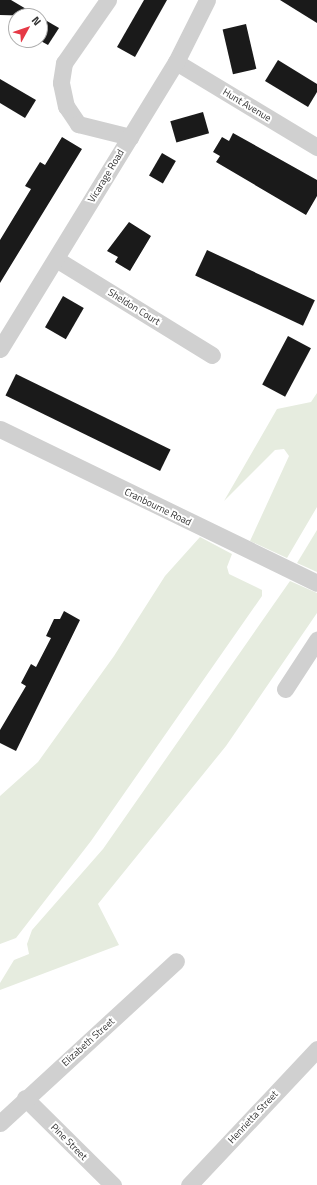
<!DOCTYPE html>
<html>
<head>
<meta charset="utf-8">
<style>
  body { margin:0 }
  #map { position:relative; width:317px; height:1185px; overflow:hidden; background:#fff; font-family:"Titillium Web",sans-serif }
  div>[style] { position:absolute }
  .green>* { inset:0; background:#e6ecdf }
  .building>* { inset:0; background:#1a1a1a; transform-origin:0 0 }
  .minor>* { height:17px; margin:-8.5px; padding:0 8.5px; transform-origin:8.5px; border-radius:8.5px; background:#d0d0d0 }
  span { translate:-50% -50%; white-space:nowrap; text-align:center; line-height:1.15; -webkit-text-stroke:4px #fff; paint-order:stroke }
  .street-label { font-size:10px; color:#333 }
  .north { position:absolute; left:8px; top:8px; width:40px; height:40px; box-sizing:border-box; background:#fff; border:1px solid #adadad; border-radius:50%; rotate:50deg; font-size:11px; font-weight:700; line-height:16px; text-align:center; color:#333 }
  .north::after { content:''; display:block; margin:auto; width:14px; height:18px; background:#e63946; clip-path:polygon(50% 0,100% 100%,50% 72%,0 100%) }
</style>
</head>
<body>
<div id="map">
  <div class="green">
    <i style="clip-path:polygon(317px 393px,317px 507px,287px 558px,250px 541px,289px 456px,284px 449px,275px 450px,224px 501px,277px 409px,311px 402px)"></i>
    <i style="clip-path:polygon(317px 530px,317px 572px,297px 563px)"></i>
    <i style="clip-path:polygon(200px 537px,232px 554px,227px 567px,229px 574px,262px 590px,262px 596px,91px 841px,16px 938px,0 944px,0 796px,38px 762px,114px 656px,165px 576px)"></i>
    <i style="clip-path:polygon(290px 581px,317px 593px,317px 613px,226px 746px,98px 904px,119px 945px,0 990px,0 983px,14px 960px,29px 954px,27px 944px,32px 930px,103px 849px)"></i>
  </div>
  <div class="building">
    <i style="clip-path:polygon(0 0,11px 0,38px 16px,0 15px)"></i>
    <i style="clip-path:polygon(144px 0,167px 0,135px 57px,117px 47px)"></i>
    <i style="clip-path:polygon(280px 0,317px 0,317px 23px)"></i>
    <i style="clip-path:polygon(40px 17px,59px 28px,48px 45px,39px 40px)"></i>
    <i style="left:246px;top:24px;width:46px;height:24px;rotate:77deg"></i>
    <i style="clip-path:polygon(278px 60px,317px 84px,317px 92px,308px 107px,265px 81px)"></i>
    <i style="clip-path:polygon(0 79px,36px 100px,25px 118px,0 103px)"></i>
    <i style="left:203px;top:112px;width:22px;height:34px;rotate:74deg"></i>
    <i style="clip-path:polygon(233px 133px,317px 180px,317px 196px,306px 215px,216px 162px,220px 156px,213px 152px,222px 137px,229px 141px)"></i>
    <i style="clip-path:polygon(62px 137px,82px 149px,0 283px,0 240px,31px 189px,25px 186px,40px 162px,45px 165px)"></i>
    <i style="left:162px;top:153px;width:16px;height:26px;rotate:30deg"></i>
    <i style="clip-path:polygon(129px 222px,151px 236px,130px 271px,115px 262px,118px 257px,107px 251px)"></i>
    <i style="left:207px;top:250px;width:119px;height:28px;rotate:25deg"></i>
    <i style="left:63px;top:296px;width:24px;height:36px;rotate:30deg"></i>
    <i style="left:288px;top:336px;width:26px;height:55px;rotate:28deg"></i>
    <i style="left:16px;top:374px;width:172px;height:24px;rotate:26deg"></i>
    <i style="clip-path:polygon(64px 611px,80px 620px,16px 751px,0 743px,0 730px,26px 686px,21px 683px,31px 664px,36px 667px,51px 638px,46px 636px,54px 619px,60px 619px)"></i>
  </div>
  <div class="minor">
    <i style="left:108px;top:0;width:77px;rotate:124.9deg"></i>
    <i style="left:64px;top:63px;width:20px;rotate:99deg"></i>
    <i style="left:61px;top:83px;width:24px;rotate:78deg"></i>
    <i style="left:66px;top:106px;width:22px;rotate:56deg"></i>
    <i style="left:78px;top:124px;width:54px;rotate:14deg"></i>
    <i style="left:176px;top:62px;width:165px;rotate:31.1deg"></i>
    <i style="left:56px;top:259px;width:183px;rotate:31.6deg"></i>
    <i style="left:0;top:349px;width:337px;rotate:-58.5deg"></i>
    <i style="left:176px;top:62px;width:69px;rotate:-63.4deg"></i>
    <i style="left:0;top:429px;width:352px;rotate:25.9deg"></i>
    <i style="left:285px;top:689px;width:59px;rotate:-56.9deg"></i>
    <i style="left:25px;top:1098px;width:124px;rotate:44.7deg"></i>
    <i style="left:0;top:1123px;width:239px;rotate:-42.6deg"></i>
    <i style="left:189px;top:1185px;width:187px;rotate:-46.7deg"></i>
  </div>
  <div class="street-label">
    <span style="left:247px;top:105px;rotate:31deg">Hunt Avenue</span>
    <span style="left:106px;top:176px;rotate:-59deg">Vicarage Road</span>
    <span style="left:134px;top:307px;rotate:32deg">Sheldon Court</span>
    <span style="left:158px;top:507px;rotate:26deg">Cranbourne Road</span>
    <span style="left:88px;top:1042px;rotate:-42deg">Elizabeth Street</span>
    <span style="left:253px;top:1117px;rotate:-47deg">Henrietta Street</span>
    <span style="left:69px;top:1142px;rotate:45deg">Pine Street</span>
  </div>
  <div class="north">N</div>
</div>
</body>
</html>
